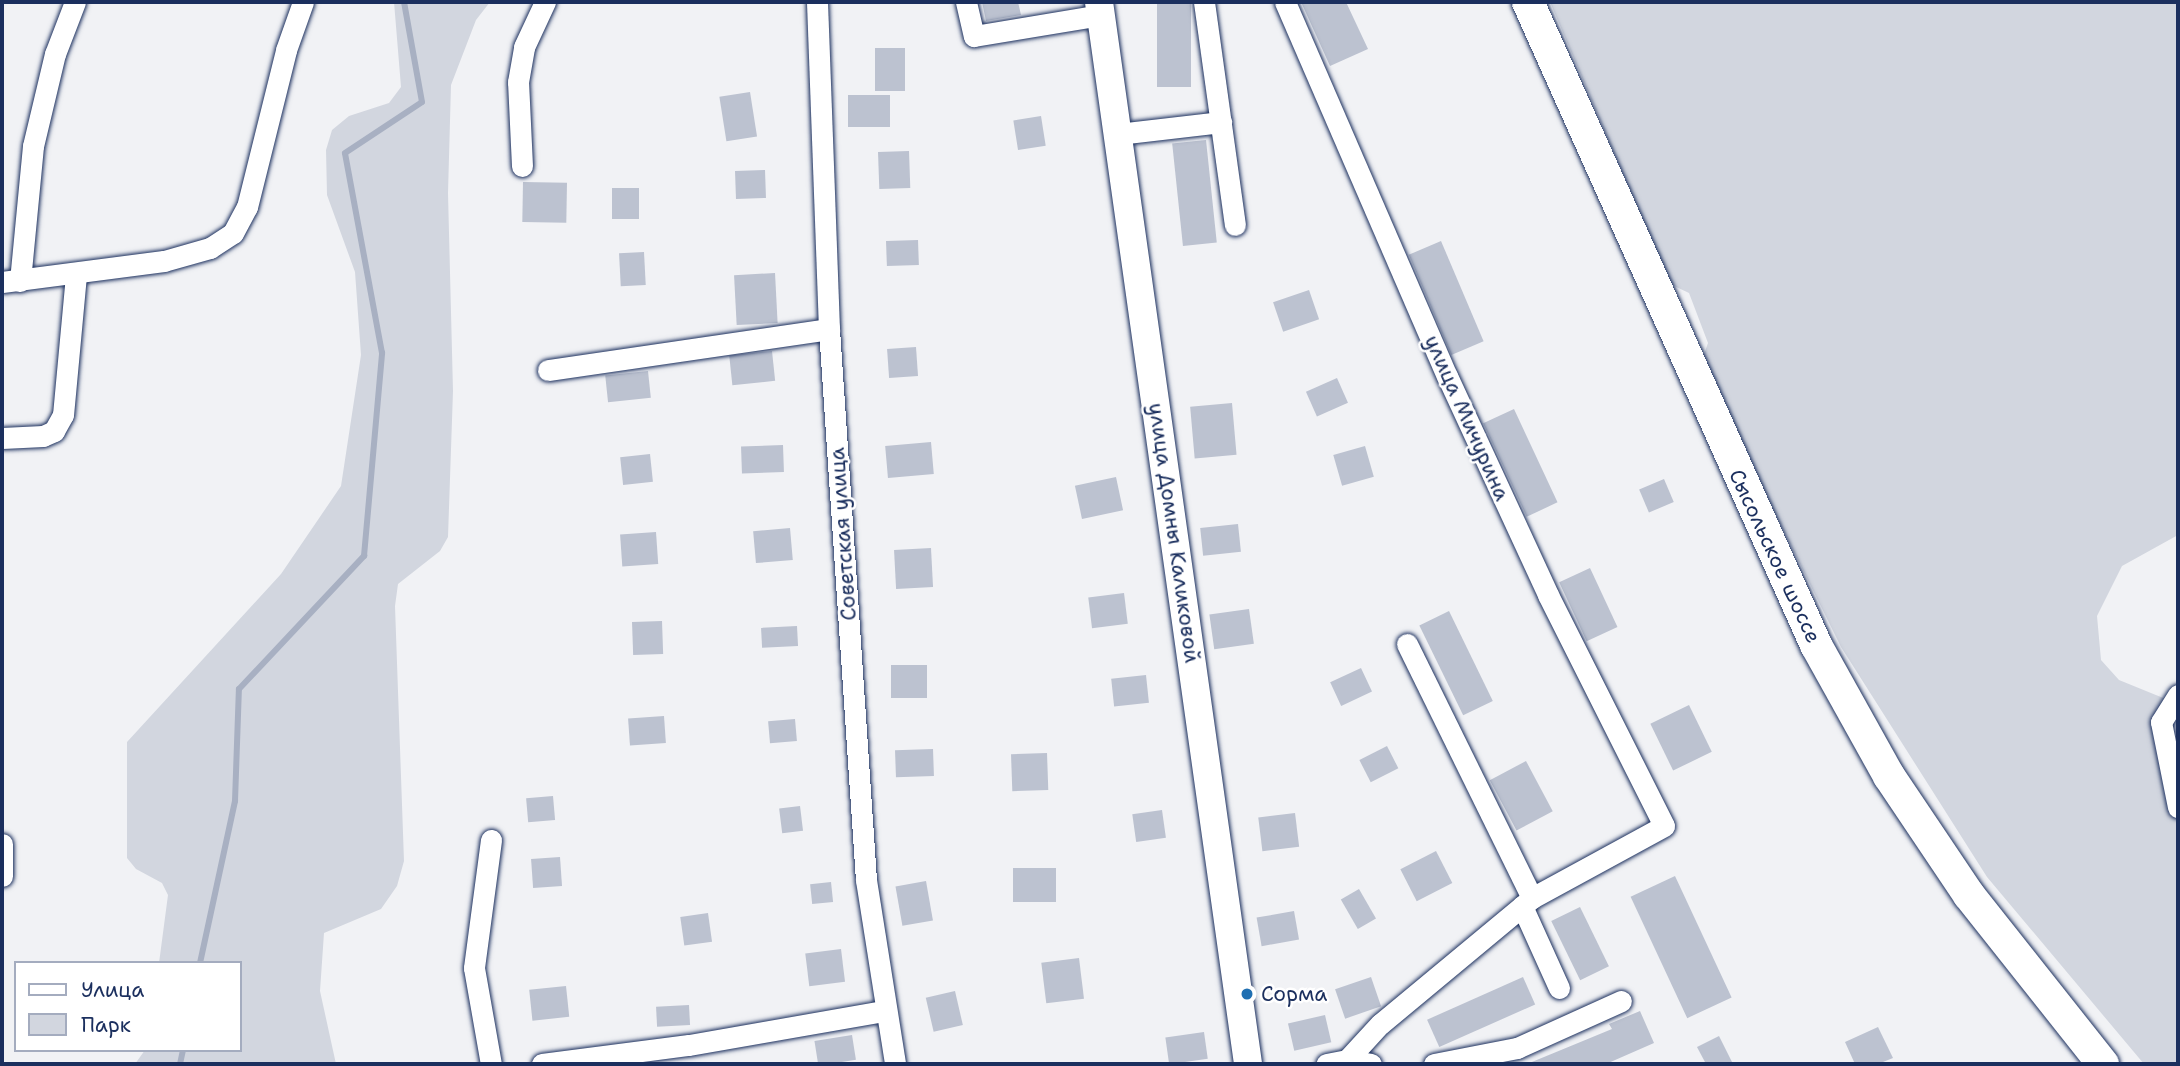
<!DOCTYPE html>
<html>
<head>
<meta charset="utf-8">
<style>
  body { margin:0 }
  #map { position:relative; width:2180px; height:1066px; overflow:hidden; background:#f1f2f5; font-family:"Shantell Sans",sans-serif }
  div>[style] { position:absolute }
  .green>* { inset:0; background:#d2d6df }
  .stream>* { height:6px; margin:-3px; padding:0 3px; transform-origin:3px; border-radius:3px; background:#a8b0c2 }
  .building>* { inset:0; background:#bcc2d0; transform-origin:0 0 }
  .roads { filter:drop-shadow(0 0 2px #1b2f5e) drop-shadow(0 0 2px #1b2f5e) }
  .minor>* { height:21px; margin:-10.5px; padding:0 10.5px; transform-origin:10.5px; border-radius:10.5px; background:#fff }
  .major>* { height:28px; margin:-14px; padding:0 14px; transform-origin:14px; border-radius:14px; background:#fff }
  .highway>* { height:32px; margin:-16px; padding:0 16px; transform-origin:16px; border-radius:16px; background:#fff }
  .dots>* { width:19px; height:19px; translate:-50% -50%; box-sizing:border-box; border:4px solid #fff; border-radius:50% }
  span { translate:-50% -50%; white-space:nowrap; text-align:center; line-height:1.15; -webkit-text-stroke:5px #fff; paint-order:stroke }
  .street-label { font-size:21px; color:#1b2f5e }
  .poi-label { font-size:21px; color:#1b2f5e }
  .left { translate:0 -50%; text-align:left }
  .frame { position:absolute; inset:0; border:4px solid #1b2f5e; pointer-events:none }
  .legend { position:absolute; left:14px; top:961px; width:228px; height:91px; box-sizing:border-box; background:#fff; border:2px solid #a4acbf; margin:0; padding:9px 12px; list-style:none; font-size:21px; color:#1b2f5e }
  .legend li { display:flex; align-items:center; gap:14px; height:35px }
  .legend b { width:35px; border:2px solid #a4acbf }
</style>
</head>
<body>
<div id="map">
  <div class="green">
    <i style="clip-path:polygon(394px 2px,490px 2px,476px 20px,451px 85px,448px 193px,453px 391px,448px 537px,440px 551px,398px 584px,395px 606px,404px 861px,397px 886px,381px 909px,324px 933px,320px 991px,336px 1064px,135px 1064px,145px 1050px,240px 1050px,240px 963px,159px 963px,168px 895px,162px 883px,136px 869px,127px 858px,127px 742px,281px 574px,341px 486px,361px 355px,355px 272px,327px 195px,326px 150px,332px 130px,349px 116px,389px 103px,401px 87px)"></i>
    <i style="clip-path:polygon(1550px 2px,2178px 2px,2178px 535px,2122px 566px,2097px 616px,2101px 660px,2119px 680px,2178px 704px,2178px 1064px,2144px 1064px,1987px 877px,1841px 647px,1701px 363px,1708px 343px,1689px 293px,1670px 284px)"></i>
  </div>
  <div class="stream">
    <i style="left:200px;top:963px;width:166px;rotate:-77.8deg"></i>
    <i style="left:235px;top:801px;width:112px;rotate:-88deg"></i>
    <i style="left:239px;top:689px;width:183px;rotate:-46.8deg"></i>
    <i style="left:364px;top:556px;width:204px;rotate:-84.9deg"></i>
    <i style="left:382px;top:353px;width:203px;rotate:-100.5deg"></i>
    <i style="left:345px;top:153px;width:92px;rotate:-33.5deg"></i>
    <i style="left:422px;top:102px;width:102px;rotate:-100.2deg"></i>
    <i style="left:180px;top:1064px;width:14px;rotate:-78deg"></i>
  </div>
  <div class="building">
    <i style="clip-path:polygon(982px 2px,1018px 2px,1021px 15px,986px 21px)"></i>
    <i style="left:1157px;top:2px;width:34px;height:85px"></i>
    <i style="clip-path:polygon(1301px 2px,1346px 2px,1368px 49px,1330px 66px)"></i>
    <i style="left:875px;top:48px;width:30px;height:43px"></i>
    <i style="left:750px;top:92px;width:45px;height:31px;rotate:81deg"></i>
    <i style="left:890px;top:95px;width:32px;height:42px;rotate:90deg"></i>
    <i style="left:1041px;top:116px;width:30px;height:28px;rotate:81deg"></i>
    <i style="left:1206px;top:140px;width:103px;height:34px;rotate:84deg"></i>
    <i style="left:909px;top:151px;width:37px;height:31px;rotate:88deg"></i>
    <i style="left:765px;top:170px;width:28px;height:30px;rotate:88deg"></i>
    <i style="left:523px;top:182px;width:44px;height:40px;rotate:1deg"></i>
    <i style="left:612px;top:188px;width:27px;height:31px"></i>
    <i style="left:918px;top:240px;width:25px;height:32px;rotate:88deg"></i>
    <i style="left:1441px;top:241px;width:109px;height:35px;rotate:67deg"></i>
    <i style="left:644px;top:252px;width:33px;height:25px;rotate:87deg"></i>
    <i style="left:775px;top:273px;width:50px;height:41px;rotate:87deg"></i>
    <i style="left:1309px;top:290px;width:31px;height:38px;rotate:71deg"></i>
    <i style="left:916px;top:347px;width:29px;height:29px;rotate:86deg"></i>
    <i style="left:772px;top:351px;width:30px;height:43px;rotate:84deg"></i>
    <i style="left:648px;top:371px;width:27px;height:43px;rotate:84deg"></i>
    <i style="left:1337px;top:378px;width:27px;height:34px;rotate:66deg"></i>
    <i style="left:1232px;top:403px;width:52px;height:42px;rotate:85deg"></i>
    <i style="left:1514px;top:409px;width:103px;height:34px;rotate:65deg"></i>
    <i style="left:931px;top:442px;width:32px;height:46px;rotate:85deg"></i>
    <i style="left:783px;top:445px;width:27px;height:42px;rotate:88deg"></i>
    <i style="left:1365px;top:446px;width:32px;height:33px;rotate:74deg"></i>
    <i style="left:650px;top:454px;width:28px;height:30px;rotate:84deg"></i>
    <i style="left:1116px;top:477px;width:34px;height:42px;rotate:78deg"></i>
    <i style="left:1664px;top:479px;width:25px;height:27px;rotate:67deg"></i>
    <i style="left:1238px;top:524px;width:28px;height:38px;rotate:84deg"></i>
    <i style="left:790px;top:528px;width:32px;height:37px;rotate:85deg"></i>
    <i style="left:656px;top:532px;width:32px;height:36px;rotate:86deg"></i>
    <i style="left:931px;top:548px;width:39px;height:37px;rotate:87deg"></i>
    <i style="left:1590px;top:568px;width:65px;height:34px;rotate:65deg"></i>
    <i style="left:1124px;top:593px;width:31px;height:36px;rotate:83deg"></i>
    <i style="left:1249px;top:609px;width:35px;height:40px;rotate:82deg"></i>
    <i style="left:1449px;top:611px;width:100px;height:33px;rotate:64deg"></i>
    <i style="left:662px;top:621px;width:33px;height:30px;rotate:88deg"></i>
    <i style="left:797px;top:626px;width:20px;height:36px;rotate:87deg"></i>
    <i style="left:891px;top:665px;width:36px;height:33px"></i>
    <i style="left:1361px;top:668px;width:26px;height:34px;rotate:65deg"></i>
    <i style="left:1146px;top:675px;width:28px;height:35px;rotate:84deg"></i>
    <i style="left:1689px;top:705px;width:52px;height:43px;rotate:64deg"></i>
    <i style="left:664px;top:716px;width:27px;height:36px;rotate:86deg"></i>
    <i style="left:795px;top:719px;width:22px;height:27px;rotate:85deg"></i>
    <i style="left:1387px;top:746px;width:25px;height:31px;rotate:63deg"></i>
    <i style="left:933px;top:749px;width:27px;height:38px;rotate:88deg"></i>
    <i style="left:1047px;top:753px;width:37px;height:36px;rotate:88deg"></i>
    <i style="left:1526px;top:761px;width:57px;height:41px;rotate:62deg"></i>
    <i style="left:553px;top:796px;width:24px;height:27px;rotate:85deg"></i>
    <i style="left:800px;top:806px;width:25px;height:21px;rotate:83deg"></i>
    <i style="left:1162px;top:810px;width:28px;height:30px;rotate:82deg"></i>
    <i style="left:1295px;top:813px;width:34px;height:37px;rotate:83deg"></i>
    <i style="left:1436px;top:851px;width:36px;height:40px;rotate:63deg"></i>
    <i style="left:560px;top:857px;width:29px;height:29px;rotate:86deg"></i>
    <i style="left:1013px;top:868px;width:43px;height:34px"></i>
    <i style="left:1675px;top:876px;width:134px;height:49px;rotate:65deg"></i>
    <i style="left:926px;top:881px;width:40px;height:31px;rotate:80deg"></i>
    <i style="left:831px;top:882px;width:20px;height:21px;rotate:84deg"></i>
    <i style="left:1359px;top:889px;width:34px;height:21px;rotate:60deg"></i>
    <i style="left:1580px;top:907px;width:66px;height:32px;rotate:64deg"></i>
    <i style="left:1294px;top:911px;width:29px;height:38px;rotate:80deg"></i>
    <i style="left:708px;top:913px;width:29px;height:28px;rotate:82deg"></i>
    <i style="left:841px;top:949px;width:33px;height:36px;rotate:83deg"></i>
    <i style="left:1079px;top:958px;width:41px;height:38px;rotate:83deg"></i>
    <i style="left:1371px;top:977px;width:31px;height:38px;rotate:71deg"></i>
    <i style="left:1523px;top:977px;width:30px;height:105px;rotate:66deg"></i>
    <i style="left:566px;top:986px;width:31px;height:37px;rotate:84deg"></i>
    <i style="left:955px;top:991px;width:35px;height:30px;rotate:77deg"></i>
    <i style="left:689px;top:1005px;width:20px;height:33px;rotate:87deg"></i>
    <i style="clip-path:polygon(1640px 1011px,1654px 1043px,1606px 1064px,1527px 1064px,1612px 1029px,1609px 1024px)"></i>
    <i style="left:1325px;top:1015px;width:28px;height:38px;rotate:77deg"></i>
    <i style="clip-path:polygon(1878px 1027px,1893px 1058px,1878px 1064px,1855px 1064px,1845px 1042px)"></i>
    <i style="left:1204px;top:1032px;width:27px;height:39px;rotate:82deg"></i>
    <i style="left:852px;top:1035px;width:25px;height:38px;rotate:81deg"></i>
    <i style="clip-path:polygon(1719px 1036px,1733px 1064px,1706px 1064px,1697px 1047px)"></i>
  </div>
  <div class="roads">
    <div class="minor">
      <i style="left:817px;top:2px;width:327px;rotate:87.9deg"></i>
      <i style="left:829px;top:329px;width:552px;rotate:86.16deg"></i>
      <i style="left:866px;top:880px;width:186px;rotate:81deg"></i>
      <i style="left:966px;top:2px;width:35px;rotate:77deg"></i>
      <i style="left:974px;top:36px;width:129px;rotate:-9.4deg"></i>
      <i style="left:1204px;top:2px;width:225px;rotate:82.1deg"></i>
      <i style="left:1285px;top:2px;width:408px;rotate:66.6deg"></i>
      <i style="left:1447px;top:376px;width:241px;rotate:65.2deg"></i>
      <i style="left:1548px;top:595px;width:258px;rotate:63.3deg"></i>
      <i style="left:1664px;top:826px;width:150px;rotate:151.4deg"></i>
      <i style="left:1532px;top:898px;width:197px;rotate:140.3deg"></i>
      <i style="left:1380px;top:1024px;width:49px;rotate:132.5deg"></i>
      <i style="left:1347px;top:1060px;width:21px;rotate:169deg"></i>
      <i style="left:1118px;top:134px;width:104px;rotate:-6.6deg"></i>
      <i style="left:522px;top:166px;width:84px;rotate:-92.7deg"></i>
      <i style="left:518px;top:82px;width:36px;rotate:-80deg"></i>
      <i style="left:524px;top:47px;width:50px;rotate:-65deg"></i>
      <i style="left:20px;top:281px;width:136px;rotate:-84.5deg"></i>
      <i style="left:33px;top:146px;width:95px;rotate:-76.6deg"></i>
      <i style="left:55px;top:54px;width:56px;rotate:-69deg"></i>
      <i style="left:2px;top:282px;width:163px;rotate:-7.4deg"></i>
      <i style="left:164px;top:261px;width:48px;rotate:-15.8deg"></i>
      <i style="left:210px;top:248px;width:27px;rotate:-33deg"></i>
      <i style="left:233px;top:233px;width:30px;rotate:-62deg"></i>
      <i style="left:247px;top:207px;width:162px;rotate:-76deg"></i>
      <i style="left:286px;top:50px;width:51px;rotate:-70.5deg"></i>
      <i style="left:548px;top:370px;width:284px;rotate:-8.3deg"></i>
      <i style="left:2px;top:438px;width:41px;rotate:-2.8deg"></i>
      <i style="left:43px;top:436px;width:12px;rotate:-24deg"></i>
      <i style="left:54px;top:431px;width:18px;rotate:-61deg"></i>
      <i style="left:63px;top:415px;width:142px;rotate:-84.7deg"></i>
      <i style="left:1407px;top:644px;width:283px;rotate:63.8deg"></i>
      <i style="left:2178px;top:695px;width:32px;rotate:122deg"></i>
      <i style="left:2161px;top:722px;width:87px;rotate:78.7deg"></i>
      <i style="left:491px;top:840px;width:129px;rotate:97.6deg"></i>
      <i style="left:474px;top:968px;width:97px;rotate:80deg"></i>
      <i style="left:2px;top:844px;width:32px;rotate:90deg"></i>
      <i style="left:1522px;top:906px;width:90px;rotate:65.7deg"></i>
      <i style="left:1347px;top:1060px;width:24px;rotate:9deg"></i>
      <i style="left:542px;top:1064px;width:148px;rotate:-7.4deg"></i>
      <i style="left:689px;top:1045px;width:198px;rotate:-9.9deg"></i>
      <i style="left:1434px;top:1064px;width:85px;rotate:-10.9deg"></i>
      <i style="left:1517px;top:1048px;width:114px;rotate:-24.3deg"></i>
    </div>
    <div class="major">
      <i style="left:1099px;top:2px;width:1072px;rotate:82.01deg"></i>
    </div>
    <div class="highway">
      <i style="left:1528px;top:2px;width:705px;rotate:65.87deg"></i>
      <i style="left:1816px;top:645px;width:150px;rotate:60.9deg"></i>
      <i style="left:1889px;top:776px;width:143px;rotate:56.1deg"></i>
      <i style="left:1969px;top:895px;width:216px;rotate:51.6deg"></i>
    </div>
  </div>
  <div class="dots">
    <i style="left:1247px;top:994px;background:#1f6fb2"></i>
  </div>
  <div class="street-label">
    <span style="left:1467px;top:418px;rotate:66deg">улица Мичурина</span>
    <span style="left:1174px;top:533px;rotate:82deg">улица Домны Каликовой</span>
    <span style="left:843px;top:534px;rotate:-94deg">Советская улица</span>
    <span style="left:1775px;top:556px;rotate:65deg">Сысольское шоссе</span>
  </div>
  <div class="poi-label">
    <span class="left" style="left:1261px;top:994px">Сорма</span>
  </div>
  <div class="frame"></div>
  <ul class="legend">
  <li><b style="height:9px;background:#fff"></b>Улица</li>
  <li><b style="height:19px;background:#d2d6df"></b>Парк</li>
  </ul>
</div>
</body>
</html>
